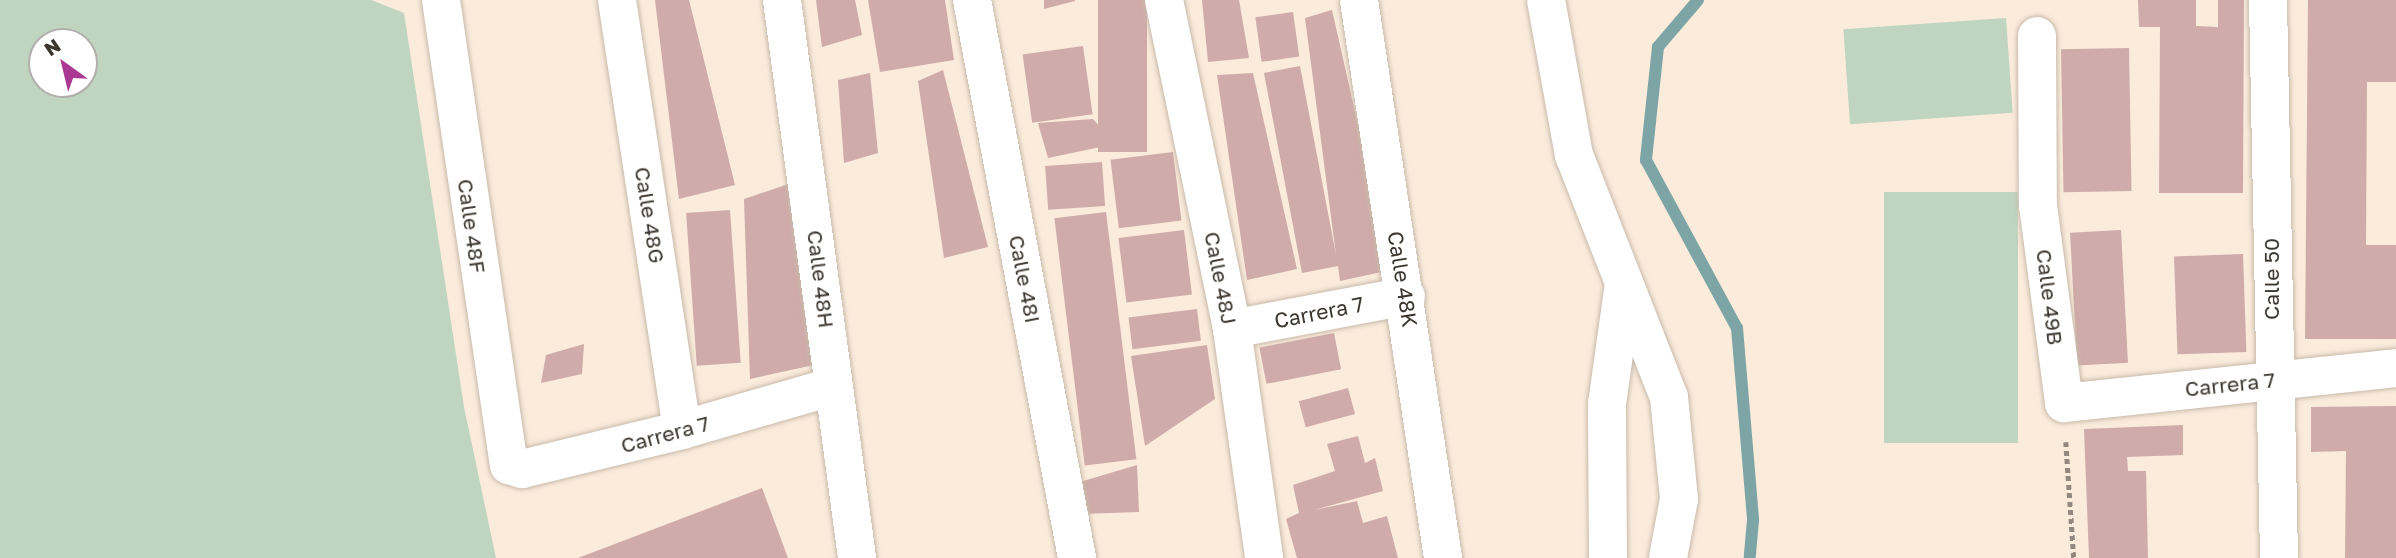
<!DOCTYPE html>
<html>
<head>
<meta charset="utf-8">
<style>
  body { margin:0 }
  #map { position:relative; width:2396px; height:558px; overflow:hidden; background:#faebdb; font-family:"Golos Text",sans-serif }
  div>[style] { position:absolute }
  .green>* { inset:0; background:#bfd5bf; transform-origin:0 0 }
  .stream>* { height:12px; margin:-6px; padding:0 6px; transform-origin:6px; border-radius:6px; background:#7da5a6 }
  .building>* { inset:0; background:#cfaba9; transform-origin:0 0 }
  .path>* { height:4.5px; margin-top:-2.25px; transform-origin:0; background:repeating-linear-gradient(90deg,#92887e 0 5px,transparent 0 8.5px) }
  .roads { filter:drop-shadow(0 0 2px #c8baaa) drop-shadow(0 0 2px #c8baaa) }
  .street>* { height:38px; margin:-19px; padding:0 19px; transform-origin:19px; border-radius:19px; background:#fff }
  .secondary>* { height:38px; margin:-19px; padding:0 19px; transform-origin:19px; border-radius:19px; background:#fff }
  span { translate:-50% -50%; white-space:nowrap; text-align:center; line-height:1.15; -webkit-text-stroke:5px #fff; paint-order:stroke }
  .street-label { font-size:21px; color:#3b352f }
  .north { position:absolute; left:28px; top:28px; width:70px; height:70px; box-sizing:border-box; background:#fff; border:2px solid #b1aeac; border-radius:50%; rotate:326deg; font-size:19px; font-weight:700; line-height:28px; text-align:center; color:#3b352f }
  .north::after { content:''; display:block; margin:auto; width:24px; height:32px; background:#ab3892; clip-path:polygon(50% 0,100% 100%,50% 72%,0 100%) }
</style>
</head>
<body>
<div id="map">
  <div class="green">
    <i style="clip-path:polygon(evenodd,0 0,371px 0,404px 13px,464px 407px,496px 558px,0 558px,0 0,42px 42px,84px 42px,84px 84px,42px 84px,42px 42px)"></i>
    <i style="left:2006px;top:18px;width:95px;height:163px;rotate:86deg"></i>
    <i style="left:2018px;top:192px;width:251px;height:134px;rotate:90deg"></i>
  </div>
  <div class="stream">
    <i style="left:1698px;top:0;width:62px;rotate:130.4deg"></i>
    <i style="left:1658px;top:47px;width:114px;rotate:96.1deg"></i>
    <i style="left:1646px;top:160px;width:191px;rotate:61.6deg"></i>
    <i style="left:1737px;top:328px;width:193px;rotate:85.2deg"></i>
    <i style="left:1753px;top:520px;width:38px;rotate:95deg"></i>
  </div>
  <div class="building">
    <i style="clip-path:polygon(655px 0,689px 0,735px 185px,679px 199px)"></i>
    <i style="clip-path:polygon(816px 0,855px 0,862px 35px,822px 47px)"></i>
    <i style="clip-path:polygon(868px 0,945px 0,954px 60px,880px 72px)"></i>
    <i style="clip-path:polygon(1044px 0,1075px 0,1075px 1px,1044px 9px)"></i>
    <i style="left:1098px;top:0;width:49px;height:152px"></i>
    <i style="clip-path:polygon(1202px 0,1239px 0,1249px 58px,1208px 62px)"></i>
    <i style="clip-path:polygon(2138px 0,2196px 0,2196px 26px,2218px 27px,2218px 0,2244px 0,2243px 193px,2159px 193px,2160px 27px,2139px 27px)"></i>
    <i style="clip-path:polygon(2308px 0,2396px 0,2396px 82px,2367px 82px,2366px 245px,2396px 245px,2396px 339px,2305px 339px)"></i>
    <i style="clip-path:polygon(1332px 10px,1391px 270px,1340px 281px,1338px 266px,1302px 273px,1264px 73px,1300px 66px,1336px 255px,1305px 18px)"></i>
    <i style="left:1293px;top:12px;width:45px;height:38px;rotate:82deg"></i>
    <i style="left:1083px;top:46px;width:69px;height:61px;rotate:82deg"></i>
    <i style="left:2129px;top:48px;width:143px;height:68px;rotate:89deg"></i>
    <i style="clip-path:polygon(943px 70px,988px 247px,944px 258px,918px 81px)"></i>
    <i style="clip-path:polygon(870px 73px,878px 153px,844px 163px,838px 80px)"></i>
    <i style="clip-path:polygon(1253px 73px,1297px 269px,1247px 280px,1217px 75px)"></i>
    <i style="clip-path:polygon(1093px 119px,1115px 144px,1048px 158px,1038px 123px)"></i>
    <i style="left:1173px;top:152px;width:69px;height:63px;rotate:83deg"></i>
    <i style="left:1102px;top:162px;width:44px;height:57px;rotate:86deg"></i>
    <i style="clip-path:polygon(806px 178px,823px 363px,750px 379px,744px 199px)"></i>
    <i style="left:730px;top:210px;width:153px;height:44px;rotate:86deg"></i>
    <i style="left:1106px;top:212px;width:249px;height:52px;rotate:83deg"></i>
    <i style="left:1184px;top:230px;width:65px;height:66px;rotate:83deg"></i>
    <i style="left:2121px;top:230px;width:133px;height:51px;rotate:87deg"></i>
    <i style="left:2243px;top:254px;width:98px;height:69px;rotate:88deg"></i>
    <i style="left:1197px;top:309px;width:32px;height:69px;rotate:83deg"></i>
    <i style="left:1334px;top:333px;width:37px;height:76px;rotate:79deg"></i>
    <i style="clip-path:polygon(584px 344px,582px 374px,541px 383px,546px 355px)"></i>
    <i style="clip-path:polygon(1207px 345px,1215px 399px,1145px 446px,1131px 356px)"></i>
    <i style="left:1348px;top:388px;width:27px;height:51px;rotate:75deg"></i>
    <i style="clip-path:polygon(2396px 406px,2396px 558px,2345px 558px,2346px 451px,2311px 452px,2311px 407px)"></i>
    <i style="clip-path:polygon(2183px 425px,2183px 455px,2127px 457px,2128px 471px,2146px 471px,2148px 558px,2089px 558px,2084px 429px)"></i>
    <i style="clip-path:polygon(1358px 436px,1365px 463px,1375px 458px,1383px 491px,1314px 510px,1357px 501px,1363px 523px,1387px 516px,1398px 558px,1297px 558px,1286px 519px,1299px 513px,1293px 485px,1335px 471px,1327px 444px)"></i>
    <i style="clip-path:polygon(1137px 465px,1139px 512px,1081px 514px,1080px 482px)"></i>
    <i style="clip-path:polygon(762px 488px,788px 558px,578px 558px)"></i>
  </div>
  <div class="path">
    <i style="left:2066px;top:442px;width:116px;rotate:86.1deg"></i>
  </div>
  <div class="roads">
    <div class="street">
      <i style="left:441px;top:0;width:470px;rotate:81.7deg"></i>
      <i style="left:509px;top:465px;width:14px;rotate:17deg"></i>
      <i style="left:522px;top:469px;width:165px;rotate:-13.7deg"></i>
      <i style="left:682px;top:430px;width:158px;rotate:-16.1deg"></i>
      <i style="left:617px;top:0;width:435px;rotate:81.4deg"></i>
      <i style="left:782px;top:0;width:563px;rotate:82.34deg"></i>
      <i style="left:1359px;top:0;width:564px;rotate:81.44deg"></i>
      <i style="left:2268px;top:0;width:558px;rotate:88.87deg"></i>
      <i style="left:2037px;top:36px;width:169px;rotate:89.7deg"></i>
      <i style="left:2038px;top:205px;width:200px;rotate:82.5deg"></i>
      <i style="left:2064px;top:403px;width:334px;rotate:-6deg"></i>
      <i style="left:1232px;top:329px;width:177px;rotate:-10.7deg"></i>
    </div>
    <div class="secondary">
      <i style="left:972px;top:0;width:568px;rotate:79.34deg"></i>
      <i style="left:1164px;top:0;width:336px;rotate:78.3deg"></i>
      <i style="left:1232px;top:329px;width:231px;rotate:82deg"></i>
      <i style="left:1546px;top:0;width:158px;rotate:79.8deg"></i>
      <i style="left:1574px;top:155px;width:260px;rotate:68.6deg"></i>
      <i style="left:1669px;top:397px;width:102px;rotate:84.4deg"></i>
      <i style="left:1679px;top:499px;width:60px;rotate:100.6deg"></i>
      <i style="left:1608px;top:558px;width:154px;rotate:-90.4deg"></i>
      <i style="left:1607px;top:404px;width:115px;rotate:-82deg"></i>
    </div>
  </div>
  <div class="street-label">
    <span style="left:650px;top:215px;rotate:81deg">Calle 48G</span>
    <span style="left:472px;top:226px;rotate:82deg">Calle 48F</span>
    <span style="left:1221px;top:278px;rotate:79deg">Calle 48J</span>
    <span style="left:821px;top:279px;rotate:83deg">Calle 48H</span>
    <span style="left:1025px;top:279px;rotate:79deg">Calle 48I</span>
    <span style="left:1403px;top:279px;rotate:81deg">Calle 48K</span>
    <span style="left:2271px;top:279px;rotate:-90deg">Calle 50</span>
    <span style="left:2050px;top:297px;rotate:83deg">Calle 49B</span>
    <span style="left:1319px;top:312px;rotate:-11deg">Carrera 7</span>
    <span style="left:2230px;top:384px;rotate:-6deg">Carrera 7</span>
    <span style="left:665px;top:434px;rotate:-15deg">Carrera 7</span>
  </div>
  <div class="north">N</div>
</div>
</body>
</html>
